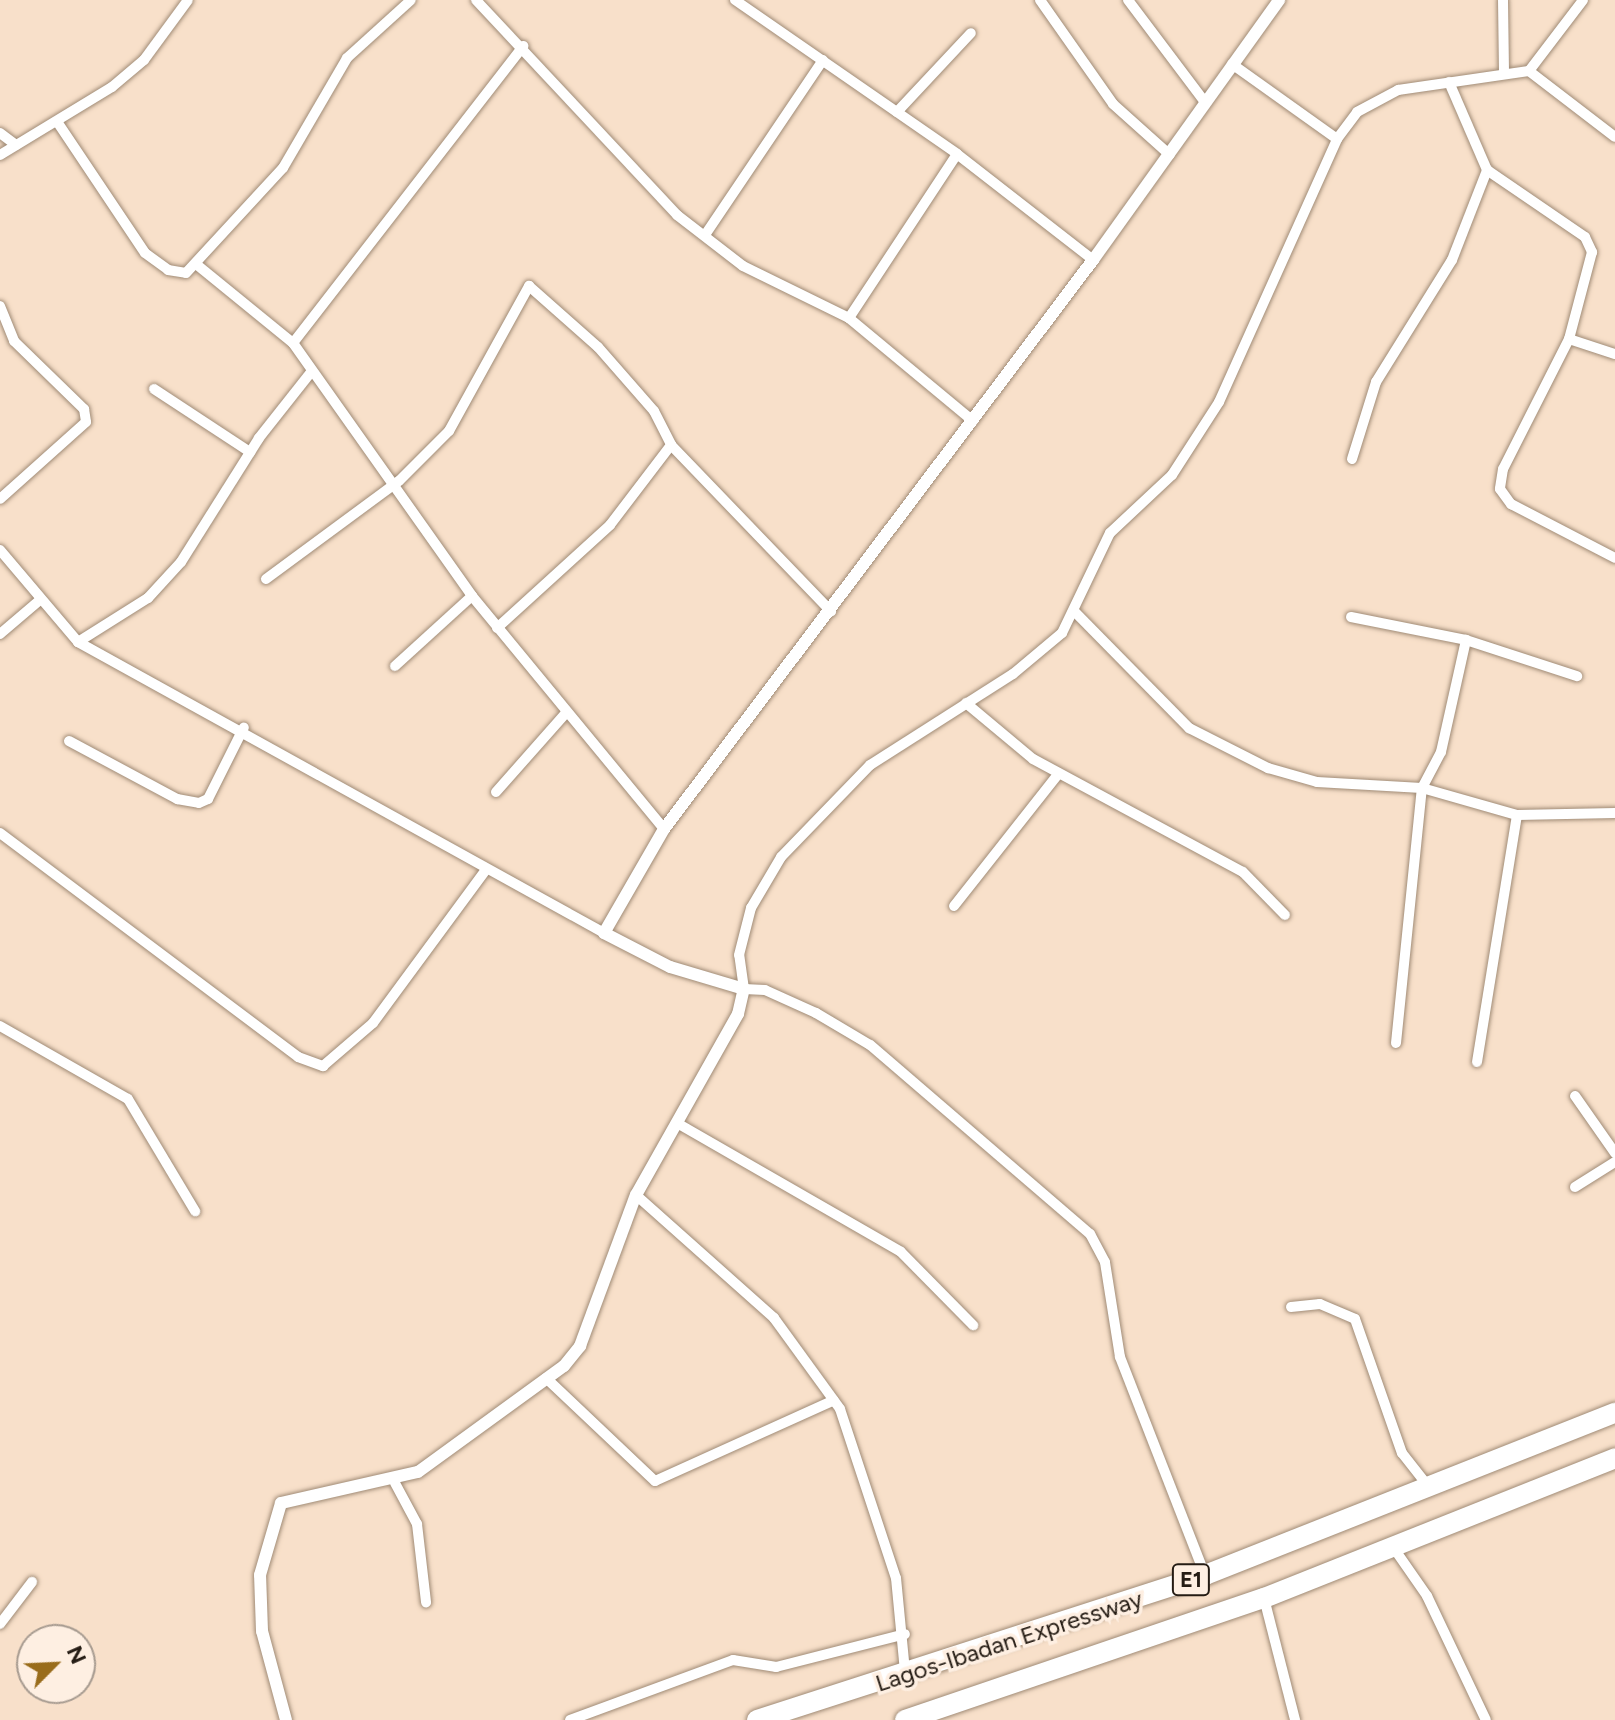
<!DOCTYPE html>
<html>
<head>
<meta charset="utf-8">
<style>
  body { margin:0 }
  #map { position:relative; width:1615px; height:1720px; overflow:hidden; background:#f8e0ca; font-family:Figtree,sans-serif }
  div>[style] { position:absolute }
  .roads { filter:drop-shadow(0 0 2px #a08b76) drop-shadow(0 0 2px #a08b76) }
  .minor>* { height:10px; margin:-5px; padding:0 5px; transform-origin:5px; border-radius:5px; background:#fff }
  .tertiary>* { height:12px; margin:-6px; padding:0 6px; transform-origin:6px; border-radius:6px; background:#fff }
  .motorway>* { height:20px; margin:-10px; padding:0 10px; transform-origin:10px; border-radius:10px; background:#fff }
  span { translate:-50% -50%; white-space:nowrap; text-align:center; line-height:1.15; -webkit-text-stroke:7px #feefe2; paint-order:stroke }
  .shield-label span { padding:2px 6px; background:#feefe2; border:2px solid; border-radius:6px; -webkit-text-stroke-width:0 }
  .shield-label { font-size:22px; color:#251c14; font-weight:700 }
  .street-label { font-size:24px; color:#251c14 }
  .north { position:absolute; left:16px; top:1624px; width:80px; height:80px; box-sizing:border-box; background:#feefe2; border:2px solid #a79b90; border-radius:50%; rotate:66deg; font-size:22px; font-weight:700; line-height:32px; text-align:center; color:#251c14 }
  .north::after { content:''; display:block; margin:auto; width:28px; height:36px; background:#996c1b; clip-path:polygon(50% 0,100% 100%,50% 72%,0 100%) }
</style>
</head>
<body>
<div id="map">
  <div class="roads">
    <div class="minor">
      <i style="left:476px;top:0;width:294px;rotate:46.9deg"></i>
      <i style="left:677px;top:215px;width:83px;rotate:37.7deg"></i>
      <i style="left:743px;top:266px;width:118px;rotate:26.1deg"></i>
      <i style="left:849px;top:318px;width:161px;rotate:39.7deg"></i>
      <i style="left:735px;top:0;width:270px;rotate:34.7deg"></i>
      <i style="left:957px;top:154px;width:172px;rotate:37.9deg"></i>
      <i style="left:1040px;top:0;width:127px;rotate:54.9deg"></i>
      <i style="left:1113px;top:104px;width:76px;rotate:41.8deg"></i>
      <i style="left:1128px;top:0;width:128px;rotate:53deg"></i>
      <i style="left:1503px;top:0;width:73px;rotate:89.2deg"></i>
      <i style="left:1232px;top:64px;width:129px;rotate:35.5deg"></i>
      <i style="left:1529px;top:71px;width:89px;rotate:-52.7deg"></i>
      <i style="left:1449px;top:82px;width:96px;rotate:66.6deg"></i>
      <i style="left:1487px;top:170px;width:119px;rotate:34.4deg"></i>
      <i style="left:1585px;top:237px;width:17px;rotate:65deg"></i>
      <i style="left:1592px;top:252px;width:90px;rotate:104.8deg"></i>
      <i style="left:1569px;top:339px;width:146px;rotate:116.9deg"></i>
      <i style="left:1503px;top:469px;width:20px;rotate:99deg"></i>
      <i style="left:1500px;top:489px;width:19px;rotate:54deg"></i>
      <i style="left:1511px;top:504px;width:117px;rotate:27.4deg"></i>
      <i style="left:897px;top:112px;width:108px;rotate:-46.9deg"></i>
      <i style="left:58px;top:123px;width:156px;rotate:56.2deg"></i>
      <i style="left:145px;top:253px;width:29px;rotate:36deg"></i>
      <i style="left:168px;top:270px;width:18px;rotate:9deg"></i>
      <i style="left:186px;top:273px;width:143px;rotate:-47.3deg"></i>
      <i style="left:283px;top:168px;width:127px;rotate:-59.8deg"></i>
      <i style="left:347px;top:58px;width:86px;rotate:-42.2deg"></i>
      <i style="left:0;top:133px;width:20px;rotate:37deg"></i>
      <i style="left:0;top:155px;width:131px;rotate:-31.3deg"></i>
      <i style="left:112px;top:87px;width:42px;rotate:-40.2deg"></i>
      <i style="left:144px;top:60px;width:74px;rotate:-53.7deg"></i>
      <i style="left:705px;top:235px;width:211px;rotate:-56deg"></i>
      <i style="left:196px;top:264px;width:125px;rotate:39.2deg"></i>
      <i style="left:293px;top:343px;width:310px;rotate:54.7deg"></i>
      <i style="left:472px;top:596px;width:302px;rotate:50.5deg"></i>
      <i style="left:0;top:306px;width:38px;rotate:68deg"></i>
      <i style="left:14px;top:341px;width:98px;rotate:44.2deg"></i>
      <i style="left:84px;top:409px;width:13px;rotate:81deg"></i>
      <i style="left:86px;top:422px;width:115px;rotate:138.2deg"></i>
      <i style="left:849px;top:318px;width:196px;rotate:-56.6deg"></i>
      <i style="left:1569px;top:339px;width:48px;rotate:18.1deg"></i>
      <i style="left:293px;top:343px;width:376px;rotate:-52.2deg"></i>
      <i style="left:154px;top:389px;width:115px;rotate:33.3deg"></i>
      <i style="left:1352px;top:459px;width:81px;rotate:-72.7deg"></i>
      <i style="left:1376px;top:382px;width:144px;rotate:-58.1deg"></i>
      <i style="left:1452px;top:260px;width:97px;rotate:-68.7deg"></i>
      <i style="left:0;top:550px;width:121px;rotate:49.7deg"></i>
      <i style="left:78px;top:642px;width:601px;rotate:28.95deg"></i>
      <i style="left:266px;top:579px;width:165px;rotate:-36.4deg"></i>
      <i style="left:399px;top:481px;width:71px;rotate:-45deg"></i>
      <i style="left:449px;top:431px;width:166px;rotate:-61.1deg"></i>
      <i style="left:529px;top:286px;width:92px;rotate:41.5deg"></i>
      <i style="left:598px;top:347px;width:85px;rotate:48.8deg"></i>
      <i style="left:654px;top:411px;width:38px;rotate:63deg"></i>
      <i style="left:671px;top:445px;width:231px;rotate:46.1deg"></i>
      <i style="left:1075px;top:612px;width:163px;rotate:45.5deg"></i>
      <i style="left:1189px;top:728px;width:89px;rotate:26.9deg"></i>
      <i style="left:1268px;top:768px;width:51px;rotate:15.9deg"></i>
      <i style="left:1317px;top:782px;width:105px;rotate:3.3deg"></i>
      <i style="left:1422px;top:788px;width:99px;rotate:15.9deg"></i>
      <i style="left:1517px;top:815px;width:98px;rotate:-1.2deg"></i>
      <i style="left:1351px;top:617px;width:117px;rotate:11.3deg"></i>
      <i style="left:1466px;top:640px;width:117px;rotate:18deg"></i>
      <i style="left:497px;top:628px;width:153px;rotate:-42.3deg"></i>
      <i style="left:610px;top:525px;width:101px;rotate:-52.7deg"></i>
      <i style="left:0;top:634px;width:52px;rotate:-40.4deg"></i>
      <i style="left:78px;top:642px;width:83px;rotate:-32.2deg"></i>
      <i style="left:148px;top:598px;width:49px;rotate:-47.5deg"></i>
      <i style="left:181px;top:562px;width:146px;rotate:-57.8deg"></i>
      <i style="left:259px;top:438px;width:85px;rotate:-51.7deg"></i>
      <i style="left:395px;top:666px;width:104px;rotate:-42.3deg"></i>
      <i style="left:966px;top:703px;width:87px;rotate:39.9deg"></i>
      <i style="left:1033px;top:759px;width:238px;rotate:28.3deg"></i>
      <i style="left:1243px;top:872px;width:60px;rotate:45.7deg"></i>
      <i style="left:69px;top:741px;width:123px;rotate:28.2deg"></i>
      <i style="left:177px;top:799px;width:22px;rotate:10deg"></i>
      <i style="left:199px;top:803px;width:10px;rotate:-24deg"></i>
      <i style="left:208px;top:799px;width:80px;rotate:-63.4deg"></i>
      <i style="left:496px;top:792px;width:106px;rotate:-48.5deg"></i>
      <i style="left:0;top:833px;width:373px;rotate:36.9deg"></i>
      <i style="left:298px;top:1057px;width:27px;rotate:20deg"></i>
      <i style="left:323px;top:1066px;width:66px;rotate:-40.7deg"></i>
      <i style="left:373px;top:1023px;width:190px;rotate:-53.6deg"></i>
      <i style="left:954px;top:906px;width:169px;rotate:-51.7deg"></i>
      <i style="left:0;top:1026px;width:147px;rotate:29.7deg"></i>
      <i style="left:128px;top:1099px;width:131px;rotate:59.1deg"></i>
      <i style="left:1396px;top:1043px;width:256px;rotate:-84.2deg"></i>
      <i style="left:1422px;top:788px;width:41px;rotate:-62.2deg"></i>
      <i style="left:1441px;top:752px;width:115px;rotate:-77.4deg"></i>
      <i style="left:1477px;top:1062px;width:250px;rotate:-80.8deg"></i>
      <i style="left:1575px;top:1096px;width:70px;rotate:54.9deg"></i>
      <i style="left:677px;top:1123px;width:258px;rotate:29.9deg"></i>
      <i style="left:901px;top:1252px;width:103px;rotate:45.4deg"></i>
      <i style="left:1575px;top:1187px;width:47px;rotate:-32deg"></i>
      <i style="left:636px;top:1195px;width:185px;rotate:41.7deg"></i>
      <i style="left:774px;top:1318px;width:112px;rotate:54deg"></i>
      <i style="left:840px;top:1409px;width:178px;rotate:71.7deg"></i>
      <i style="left:896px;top:1578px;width:94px;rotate:84.5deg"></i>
      <i style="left:1291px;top:1307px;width:29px;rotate:-6deg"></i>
      <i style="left:1320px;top:1304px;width:38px;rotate:23deg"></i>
      <i style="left:1355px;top:1319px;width:142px;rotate:70.7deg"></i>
      <i style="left:1402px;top:1453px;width:42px;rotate:51.8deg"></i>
      <i style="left:546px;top:1378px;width:150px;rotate:43.4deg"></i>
      <i style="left:655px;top:1481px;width:196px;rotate:-24.3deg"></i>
      <i style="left:395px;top:1483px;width:47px;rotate:61.8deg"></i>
      <i style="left:417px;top:1524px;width:79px;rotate:83.4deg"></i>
      <i style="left:1393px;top:1547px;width:60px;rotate:55.2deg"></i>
      <i style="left:1427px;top:1596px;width:137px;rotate:64.6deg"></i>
      <i style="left:1205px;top:1575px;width:234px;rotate:-111.3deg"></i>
      <i style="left:1120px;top:1357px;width:96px;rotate:-99deg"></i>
      <i style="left:1105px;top:1262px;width:32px;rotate:-118deg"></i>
      <i style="left:1090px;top:1234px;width:290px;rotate:-139.3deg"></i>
      <i style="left:870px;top:1045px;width:63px;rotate:-149.3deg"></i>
      <i style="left:816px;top:1013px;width:56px;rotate:-155.7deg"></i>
      <i style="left:765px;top:990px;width:21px;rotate:-177deg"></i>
      <i style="left:744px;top:989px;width:34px;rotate:-98deg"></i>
      <i style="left:739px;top:955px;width:49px;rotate:-75.7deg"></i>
      <i style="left:751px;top:908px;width:59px;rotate:-59.5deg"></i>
      <i style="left:781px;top:857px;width:128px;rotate:-45.9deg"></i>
      <i style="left:870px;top:765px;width:169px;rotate:-32.5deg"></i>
      <i style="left:1013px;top:674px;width:64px;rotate:-39.9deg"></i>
      <i style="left:1062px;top:633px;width:111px;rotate:-64.4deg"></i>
      <i style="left:1110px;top:533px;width:85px;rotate:-43.1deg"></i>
      <i style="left:1172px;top:475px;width:87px;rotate:-57.2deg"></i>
      <i style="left:1219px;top:402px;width:288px;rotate:-65.8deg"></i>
      <i style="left:1337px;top:139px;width:34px;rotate:-53deg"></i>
      <i style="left:1357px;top:112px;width:47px;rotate:-28.2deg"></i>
      <i style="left:1398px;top:90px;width:132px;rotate:-8.3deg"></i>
      <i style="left:1529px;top:71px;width:108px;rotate:37.5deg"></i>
      <i style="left:1264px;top:1598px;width:126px;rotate:75.7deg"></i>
      <i style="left:0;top:1624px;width:53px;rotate:-52.7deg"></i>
      <i style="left:570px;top:1720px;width:174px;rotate:-20.2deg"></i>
      <i style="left:733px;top:1660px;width:44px;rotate:9.2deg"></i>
      <i style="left:776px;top:1667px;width:133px;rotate:-14.3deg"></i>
    </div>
    <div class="tertiary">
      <i style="left:286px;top:1720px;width:92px;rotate:-105.1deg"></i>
      <i style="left:262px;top:1631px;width:56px;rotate:-92deg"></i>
      <i style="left:260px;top:1575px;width:75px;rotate:-73.7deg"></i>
      <i style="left:281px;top:1503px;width:140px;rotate:-12.8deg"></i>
      <i style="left:418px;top:1472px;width:180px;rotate:-36deg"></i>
      <i style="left:564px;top:1366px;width:26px;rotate:-51deg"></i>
      <i style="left:580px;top:1346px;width:161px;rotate:-69.7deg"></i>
      <i style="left:636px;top:1195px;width:208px;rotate:-60.6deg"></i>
      <i style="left:738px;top:1014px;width:26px;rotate:-77deg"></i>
      <i style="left:744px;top:989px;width:77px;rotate:-163.4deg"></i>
      <i style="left:670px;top:967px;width:74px;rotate:-152.7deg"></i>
      <i style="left:604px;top:933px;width:120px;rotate:-60deg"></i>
      <i style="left:664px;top:829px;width:713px;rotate:-52.99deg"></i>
      <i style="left:1093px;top:260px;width:320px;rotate:-54.4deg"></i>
    </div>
    <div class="motorway">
      <i style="left:757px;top:1720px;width:471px;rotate:-17.9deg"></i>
      <i style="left:1205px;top:1575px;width:441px;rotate:-21.6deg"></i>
      <i style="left:905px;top:1720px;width:379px;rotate:-18.8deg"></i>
      <i style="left:1264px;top:1598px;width:378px;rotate:-21.7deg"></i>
    </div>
  </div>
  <div class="shield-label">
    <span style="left:1191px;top:1580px">E1</span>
  </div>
  <div class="street-label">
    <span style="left:1009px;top:1641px;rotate:-18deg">Lagos-Ibadan Expressway</span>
  </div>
  <div class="north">N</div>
</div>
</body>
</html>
